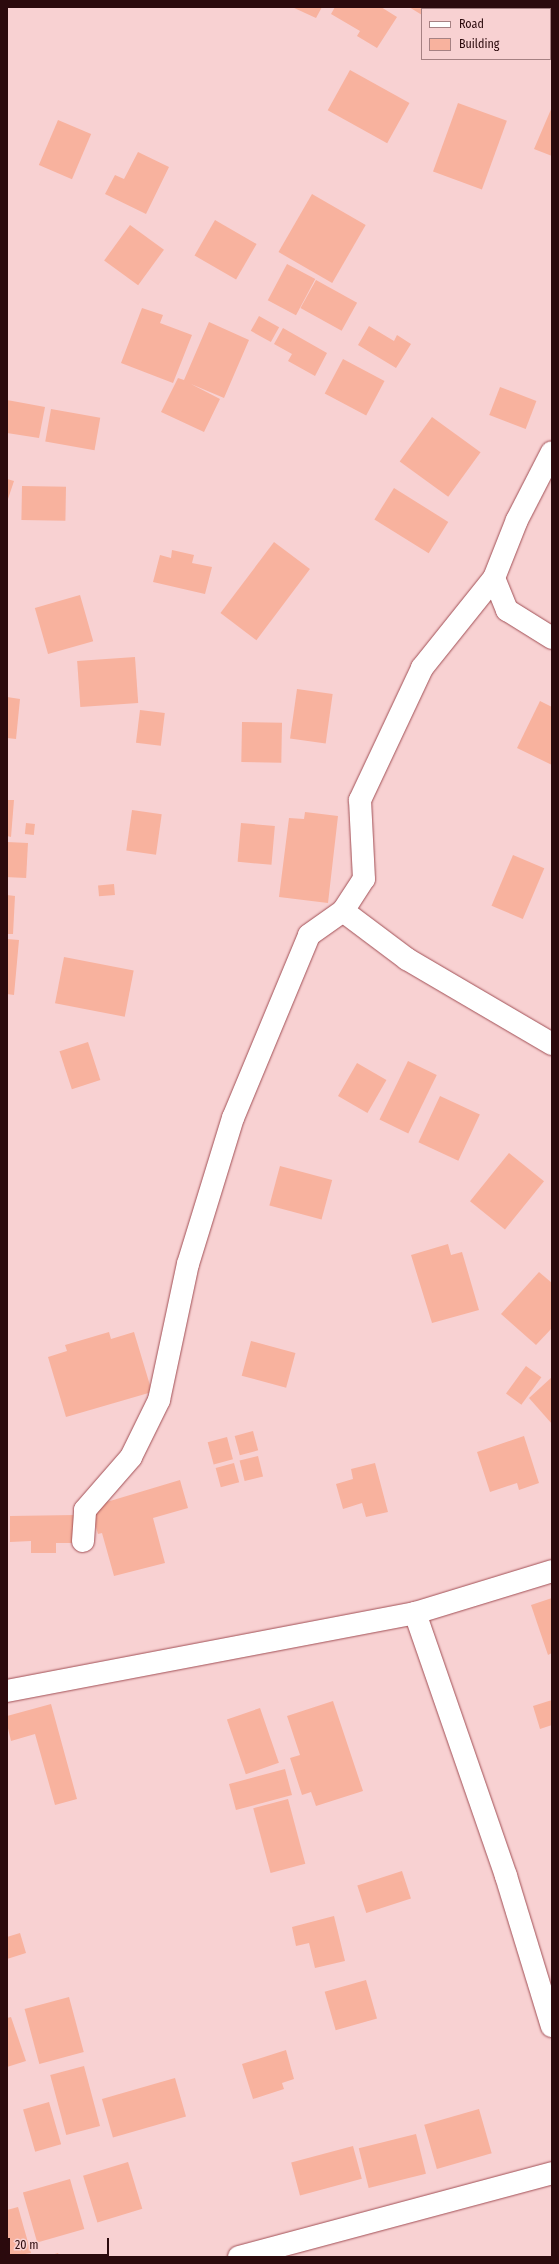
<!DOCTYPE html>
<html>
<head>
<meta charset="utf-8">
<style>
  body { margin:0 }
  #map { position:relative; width:559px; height:2264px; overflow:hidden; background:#f8d1d2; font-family:"Fira Sans Condensed",sans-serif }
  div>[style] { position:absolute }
  .building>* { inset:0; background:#f8b29e; transform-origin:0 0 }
  .roads { filter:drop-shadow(0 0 1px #a14f55) drop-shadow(0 0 1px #a14f55) }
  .minor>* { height:22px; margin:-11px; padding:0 11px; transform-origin:11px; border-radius:11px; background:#fff }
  span { translate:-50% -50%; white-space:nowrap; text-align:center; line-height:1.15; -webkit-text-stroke:4px #f8d1d2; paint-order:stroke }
  .frame { position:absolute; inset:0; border:8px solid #2b0a0d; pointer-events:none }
  .legend { position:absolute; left:421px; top:8px; width:130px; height:52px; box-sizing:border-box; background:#f8d1d2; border:1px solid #a68183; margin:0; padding:5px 7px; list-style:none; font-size:12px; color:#2b0a0d }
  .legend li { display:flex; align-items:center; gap:8px; height:20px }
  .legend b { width:20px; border:1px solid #a68183 }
  .scale { position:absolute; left:8px; top:2238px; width:101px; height:18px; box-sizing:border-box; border:2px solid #2b0a0d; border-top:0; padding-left:5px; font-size:12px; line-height:14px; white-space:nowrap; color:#2b0a0d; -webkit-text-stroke:3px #f8d1d2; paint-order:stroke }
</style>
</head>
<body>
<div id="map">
  <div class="building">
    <i style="clip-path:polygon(292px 7px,322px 7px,316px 18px)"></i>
    <i style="clip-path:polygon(335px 7px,381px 7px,397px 17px,377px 48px,357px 36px,360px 31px,331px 14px)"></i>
    <i style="clip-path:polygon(409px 7px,429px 7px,422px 9px,422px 15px)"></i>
    <i style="left:350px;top:70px;width:68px;height:46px;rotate:29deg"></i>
    <i style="left:458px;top:103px;width:52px;height:73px;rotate:20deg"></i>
    <i style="clip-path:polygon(552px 107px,552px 156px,534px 149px)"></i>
    <i style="left:58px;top:120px;width:36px;height:49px;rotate:23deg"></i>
    <i style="clip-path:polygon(138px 152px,169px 167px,146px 214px,105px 194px,115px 175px,124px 179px)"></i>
    <i style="left:312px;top:194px;width:62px;height:67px;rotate:30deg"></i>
    <i style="left:215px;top:220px;width:48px;height:41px;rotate:30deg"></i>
    <i style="left:130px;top:225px;width:42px;height:44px;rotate:36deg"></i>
    <i style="left:287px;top:264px;width:32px;height:41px;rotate:28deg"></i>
    <i style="left:316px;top:280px;width:47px;height:32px;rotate:29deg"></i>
    <i style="clip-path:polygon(142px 308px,163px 315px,160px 323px,192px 335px,173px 383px,121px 363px)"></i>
    <i style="left:259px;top:316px;width:23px;height:17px;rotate:29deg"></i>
    <i style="clip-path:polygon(209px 322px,249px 340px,224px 398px,191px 384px,220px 399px,204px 432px,161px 412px,178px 378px,184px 380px)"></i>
    <i style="clip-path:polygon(369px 326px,394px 341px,397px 335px,411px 344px,396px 368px,358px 345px)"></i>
    <i style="clip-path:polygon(283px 328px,327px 353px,315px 376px,288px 361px,292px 354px,274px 344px)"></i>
    <i style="left:343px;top:359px;width:47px;height:39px;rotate:28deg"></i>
    <i style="left:500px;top:387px;width:39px;height:30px;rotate:21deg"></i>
    <i style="clip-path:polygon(7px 400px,45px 407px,39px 438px,7px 433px)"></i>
    <i style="left:51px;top:409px;width:50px;height:33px;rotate:10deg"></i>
    <i style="left:432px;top:417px;width:60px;height:55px;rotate:36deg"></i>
    <i style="clip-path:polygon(7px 479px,14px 481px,7px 502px)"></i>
    <i style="left:22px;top:486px;width:44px;height:34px;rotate:1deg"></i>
    <i style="left:394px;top:488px;width:64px;height:37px;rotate:32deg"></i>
    <i style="left:274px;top:542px;width:45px;height:89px;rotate:37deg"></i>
    <i style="clip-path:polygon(172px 550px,194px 555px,192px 563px,212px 567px,205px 594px,153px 582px,160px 555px,171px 558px)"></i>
    <i style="left:80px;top:595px;width:48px;height:47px;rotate:74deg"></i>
    <i style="left:135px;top:657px;width:46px;height:58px;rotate:86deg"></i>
    <i style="left:297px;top:689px;width:36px;height:50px;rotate:8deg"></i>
    <i style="clip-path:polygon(7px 697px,20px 699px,16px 739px,7px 738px)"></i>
    <i style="clip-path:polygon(540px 701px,552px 707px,552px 765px,517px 748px)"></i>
    <i style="left:140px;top:710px;width:25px;height:33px;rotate:7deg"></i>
    <i style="left:242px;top:722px;width:40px;height:40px;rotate:1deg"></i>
    <i style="clip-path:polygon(7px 800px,14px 800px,11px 837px,7px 836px)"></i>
    <i style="left:132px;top:810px;width:30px;height:41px;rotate:8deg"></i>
    <i style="clip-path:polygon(305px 812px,338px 816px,328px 903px,279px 897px,289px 818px,304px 819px)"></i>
    <i style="left:26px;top:823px;width:9px;height:11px;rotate:6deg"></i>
    <i style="left:241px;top:823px;width:34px;height:39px;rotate:5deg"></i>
    <i style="left:7px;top:842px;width:21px;height:35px;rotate:3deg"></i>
    <i style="left:513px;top:855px;width:34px;height:55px;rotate:23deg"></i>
    <i style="left:114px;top:884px;width:11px;height:16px;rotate:85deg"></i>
    <i style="clip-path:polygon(7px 895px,15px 896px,13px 934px,7px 934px)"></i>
    <i style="clip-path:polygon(7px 939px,19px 940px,14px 995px,7px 994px)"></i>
    <i style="left:64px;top:957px;width:71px;height:47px;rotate:11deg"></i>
    <i style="left:88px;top:1042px;width:40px;height:30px;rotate:72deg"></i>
    <i style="left:408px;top:1061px;width:32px;height:65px;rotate:26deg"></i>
    <i style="left:357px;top:1063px;width:34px;height:38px;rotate:30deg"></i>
    <i style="left:440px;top:1096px;width:44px;height:51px;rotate:25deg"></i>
    <i style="left:509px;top:1153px;width:45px;height:62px;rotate:39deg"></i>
    <i style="left:280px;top:1166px;width:54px;height:41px;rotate:15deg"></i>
    <i style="clip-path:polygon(448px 1244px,451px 1255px,462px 1252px,479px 1310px,432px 1323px,411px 1255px)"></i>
    <i style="clip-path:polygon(539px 1272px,552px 1283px,552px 1328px,536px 1345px,501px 1314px)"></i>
    <i style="clip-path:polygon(109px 1332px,111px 1339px,134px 1332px,152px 1392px,66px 1417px,48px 1357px,67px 1351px,65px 1345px)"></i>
    <i style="left:251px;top:1341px;width:46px;height:36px;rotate:15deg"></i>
    <i style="left:526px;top:1366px;width:19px;height:34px;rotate:36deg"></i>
    <i style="clip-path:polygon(552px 1377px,552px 1424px,529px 1398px)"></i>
    <i style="left:253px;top:1431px;width:20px;height:19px;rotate:75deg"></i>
    <i style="clip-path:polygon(524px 1436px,539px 1483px,519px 1490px,517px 1483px,490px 1492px,477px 1452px)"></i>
    <i style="left:227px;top:1437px;width:23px;height:20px;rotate:75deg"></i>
    <i style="left:258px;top:1456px;width:21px;height:19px;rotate:76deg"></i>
    <i style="left:234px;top:1463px;width:20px;height:19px;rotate:75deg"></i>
    <i style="clip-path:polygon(375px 1463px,388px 1512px,366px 1517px,362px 1503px,343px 1509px,336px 1484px,353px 1479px,351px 1469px)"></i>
    <i style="clip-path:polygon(180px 1480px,188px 1508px,153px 1518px,165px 1563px,114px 1576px,102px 1533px,98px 1534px,90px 1507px)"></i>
    <i style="clip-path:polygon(75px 1515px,75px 1543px,56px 1543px,56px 1553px,31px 1553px,31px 1541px,10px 1542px,10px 1516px)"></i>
    <i style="clip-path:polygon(552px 1598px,552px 1653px,548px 1655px,531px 1605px)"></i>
    <i style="clip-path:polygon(552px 1700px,552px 1725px,540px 1729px,533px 1706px)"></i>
    <i style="clip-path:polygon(333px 1701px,363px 1791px,316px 1806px,311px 1792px,302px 1795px,290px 1758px,300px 1755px,287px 1716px)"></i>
    <i style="clip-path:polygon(51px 1704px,77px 1799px,55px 1805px,35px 1734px,11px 1741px,7px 1724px,7px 1716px)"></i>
    <i style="left:260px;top:1708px;width:58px;height:35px;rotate:71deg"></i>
    <i style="left:285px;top:1769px;width:27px;height:58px;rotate:75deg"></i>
    <i style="left:288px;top:1799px;width:67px;height:36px;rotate:75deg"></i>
    <i style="left:402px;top:1871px;width:29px;height:47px;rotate:72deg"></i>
    <i style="clip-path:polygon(334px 1916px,345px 1961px,315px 1968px,309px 1943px,296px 1946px,292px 1927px)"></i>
    <i style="clip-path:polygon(20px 1933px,26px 1953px,7px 1959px,7px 1937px)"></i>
    <i style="left:366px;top:1980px;width:40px;height:43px;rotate:74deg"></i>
    <i style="left:69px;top:1997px;width:57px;height:46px;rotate:75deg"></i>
    <i style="clip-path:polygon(11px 2017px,26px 2061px,7px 2067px,7px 2018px)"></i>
    <i style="clip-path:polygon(286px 2050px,294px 2079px,282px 2083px,284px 2089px,253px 2099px,242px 2064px)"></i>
    <i style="left:84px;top:2066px;width:62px;height:35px;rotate:75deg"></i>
    <i style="left:175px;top:2078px;width:40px;height:76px;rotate:74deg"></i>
    <i style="left:49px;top:2102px;width:44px;height:27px;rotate:74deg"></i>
    <i style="left:479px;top:2109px;width:46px;height:57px;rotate:74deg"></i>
    <i style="left:416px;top:2134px;width:41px;height:59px;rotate:76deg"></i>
    <i style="left:353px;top:2146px;width:34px;height:64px;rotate:75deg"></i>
    <i style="left:128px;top:2162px;width:49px;height:47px;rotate:73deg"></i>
    <i style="left:70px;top:2179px;width:52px;height:49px;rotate:74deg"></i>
    <i style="clip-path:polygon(18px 2207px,31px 2253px,7px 2257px,7px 2210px)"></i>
    <i style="clip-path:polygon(58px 2253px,60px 2257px,45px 2257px)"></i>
  </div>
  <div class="roads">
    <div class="minor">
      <i style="left:494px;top:578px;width:35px;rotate:68deg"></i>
      <i style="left:507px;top:610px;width:53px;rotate:31.9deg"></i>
      <i style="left:343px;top:911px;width:80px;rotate:36.9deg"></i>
      <i style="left:407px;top:959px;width:168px;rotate:30.4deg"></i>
      <i style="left:83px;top:1541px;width:31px;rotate:-86deg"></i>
      <i style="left:85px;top:1510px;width:70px;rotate:-49deg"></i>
      <i style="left:131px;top:1457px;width:64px;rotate:-63.8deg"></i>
      <i style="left:159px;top:1400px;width:139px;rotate:-78deg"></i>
      <i style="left:188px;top:1264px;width:153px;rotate:-72.9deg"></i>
      <i style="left:233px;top:1118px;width:198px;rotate:-67.4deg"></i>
      <i style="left:309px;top:935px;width:42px;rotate:-35.2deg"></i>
      <i style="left:343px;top:911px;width:38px;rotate:-57deg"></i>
      <i style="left:364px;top:879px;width:79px;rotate:-92.9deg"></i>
      <i style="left:360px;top:800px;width:146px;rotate:-64.8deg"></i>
      <i style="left:422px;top:668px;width:115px;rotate:-51.3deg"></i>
      <i style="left:494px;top:578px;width:62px;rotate:-68.4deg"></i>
      <i style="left:517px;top:520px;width:76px;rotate:-62.8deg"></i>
      <i style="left:415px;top:1613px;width:278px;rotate:70.9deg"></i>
      <i style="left:506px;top:1876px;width:157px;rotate:73deg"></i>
      <i style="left:7px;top:1691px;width:415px;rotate:-10.8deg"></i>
      <i style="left:415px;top:1613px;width:143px;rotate:-17deg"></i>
      <i style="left:239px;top:2257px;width:324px;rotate:-15deg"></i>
    </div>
  </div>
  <div class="frame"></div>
  <ul class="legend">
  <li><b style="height:5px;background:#fff"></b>Road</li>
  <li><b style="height:11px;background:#f8b29e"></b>Building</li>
  </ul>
  <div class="scale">20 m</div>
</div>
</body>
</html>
